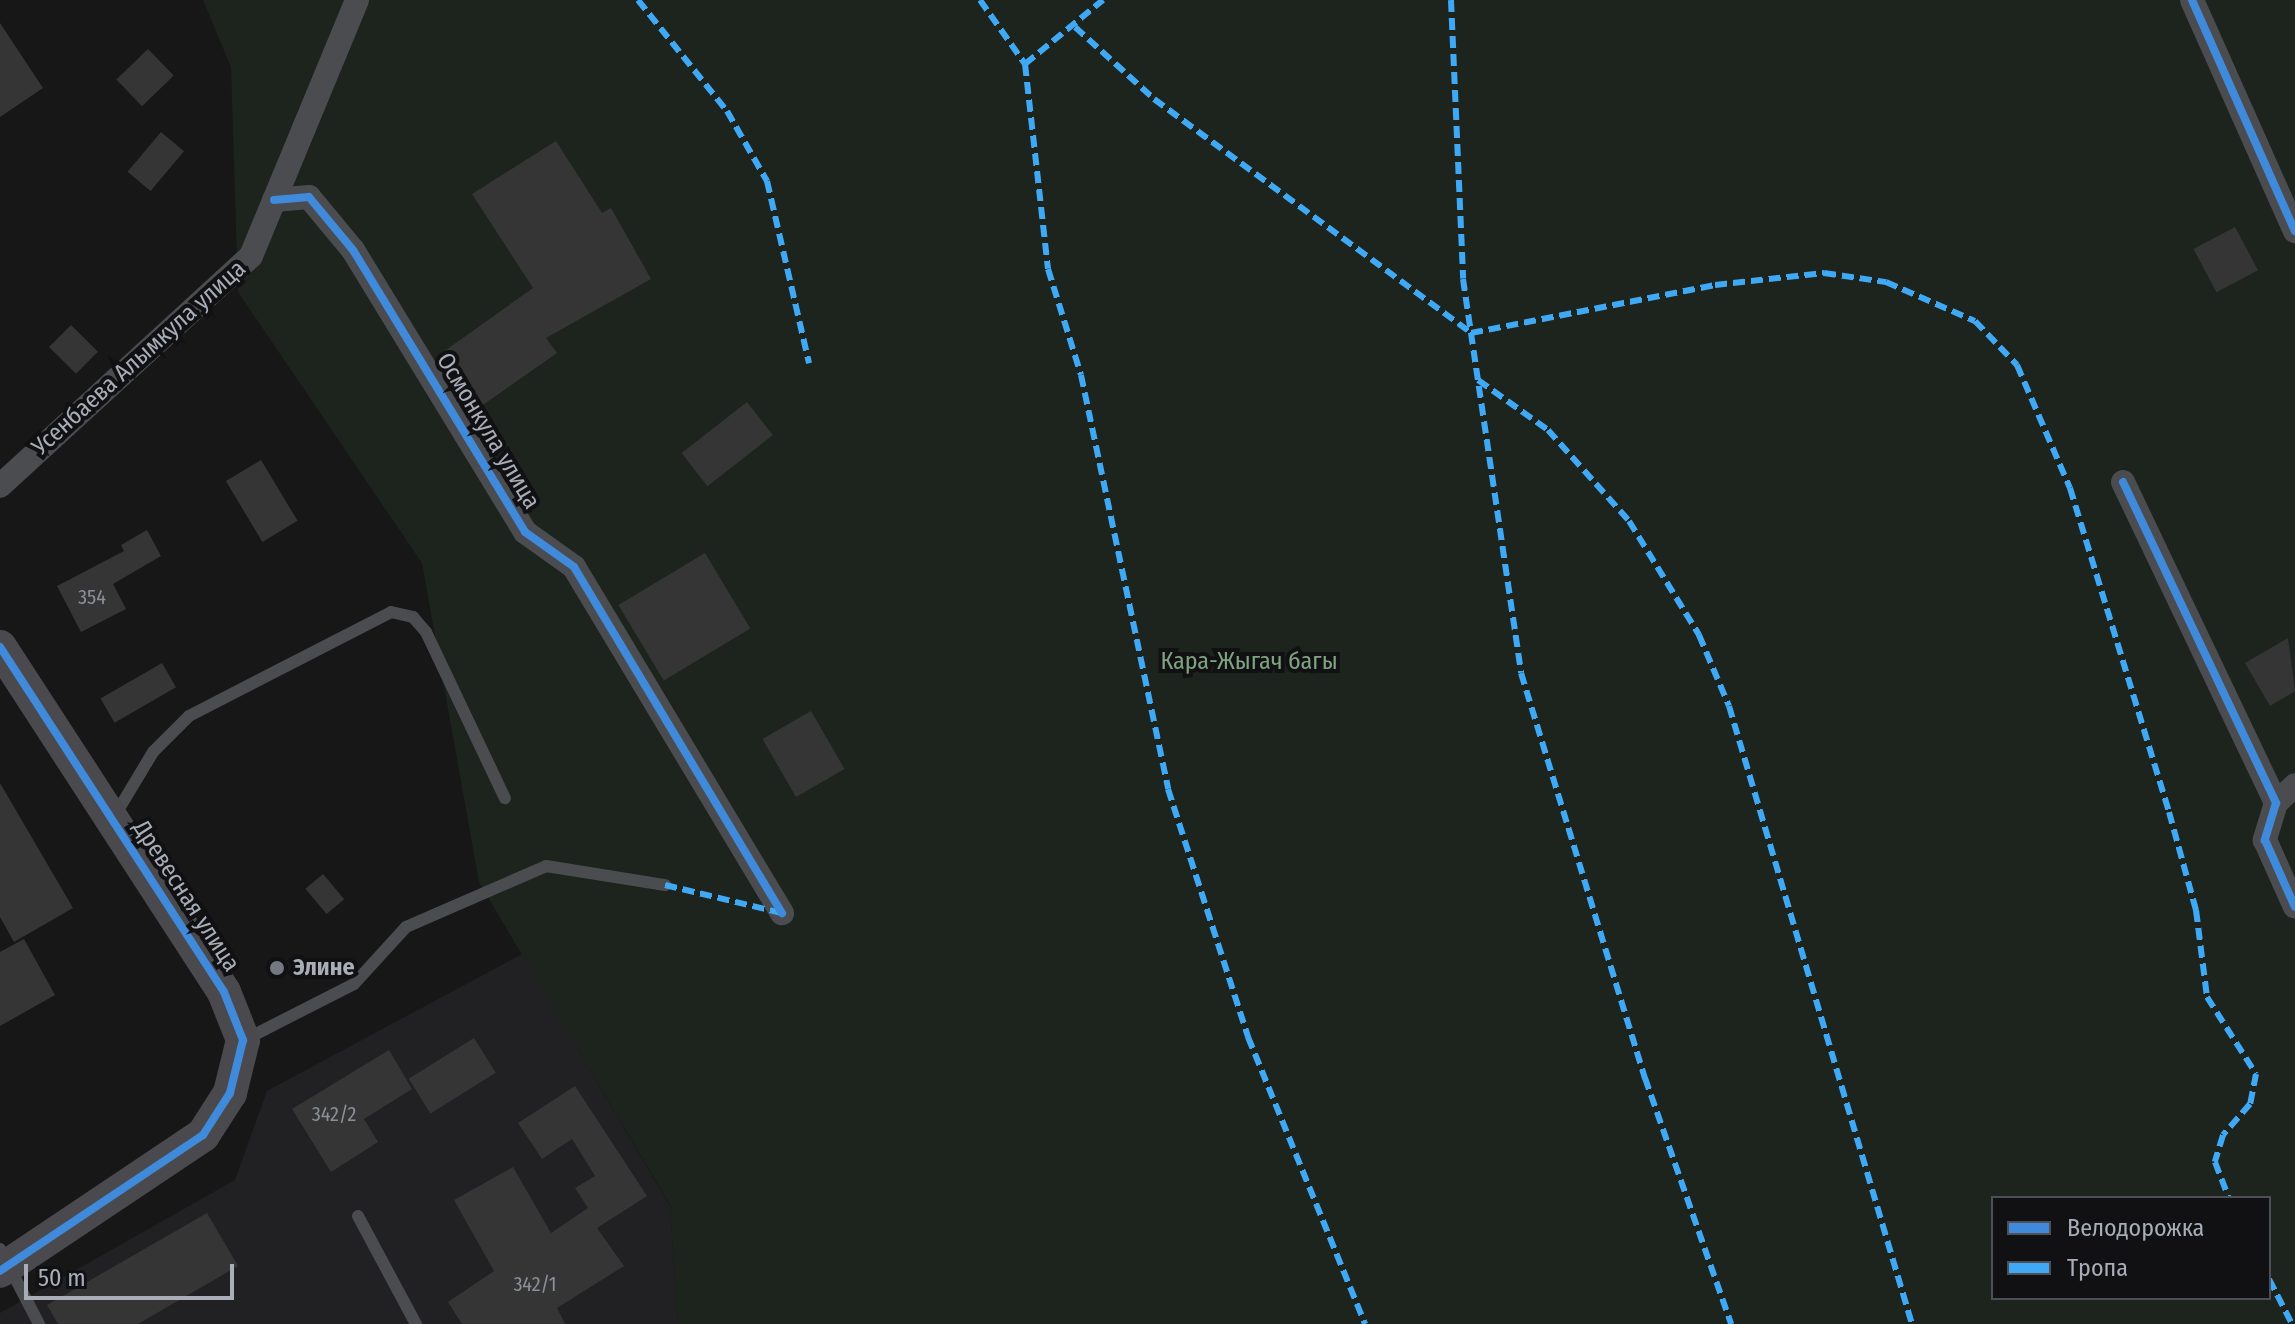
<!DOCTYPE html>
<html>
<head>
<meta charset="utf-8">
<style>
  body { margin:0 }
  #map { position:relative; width:2295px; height:1324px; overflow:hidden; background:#171717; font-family:"Fira Sans Condensed",sans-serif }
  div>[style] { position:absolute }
  .built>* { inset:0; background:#212123 }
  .green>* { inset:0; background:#1d241e }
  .building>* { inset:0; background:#353536; transform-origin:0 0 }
  .lane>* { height:12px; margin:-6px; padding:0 6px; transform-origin:6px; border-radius:6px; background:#4b4c50 }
  .street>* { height:24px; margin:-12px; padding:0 12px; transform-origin:12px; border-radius:12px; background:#4b4c50 }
  .secondary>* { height:34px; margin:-17px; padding:0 17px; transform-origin:17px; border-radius:17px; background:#4a4a4e }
  .quiet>* { height:6px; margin-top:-3px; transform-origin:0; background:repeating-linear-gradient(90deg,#3fa9f5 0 12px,transparent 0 18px) }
  .cycleway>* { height:8px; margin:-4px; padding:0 4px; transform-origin:4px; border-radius:4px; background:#408adc }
  .dots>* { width:22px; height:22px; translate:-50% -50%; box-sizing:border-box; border:4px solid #111113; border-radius:50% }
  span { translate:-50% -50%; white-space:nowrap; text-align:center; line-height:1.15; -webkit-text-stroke:8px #111113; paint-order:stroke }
  .number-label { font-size:20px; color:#8b8f98 }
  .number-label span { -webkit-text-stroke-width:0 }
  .street-label { font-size:24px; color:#a8adb8 }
  .park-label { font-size:24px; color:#7fa381 }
  .poi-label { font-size:24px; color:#a8adb8; font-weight:700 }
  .left { translate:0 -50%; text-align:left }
  .legend { position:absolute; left:1991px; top:1196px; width:280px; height:104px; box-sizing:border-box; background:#111113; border:2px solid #4d4f55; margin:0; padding:10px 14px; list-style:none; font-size:24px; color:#a8adb8 }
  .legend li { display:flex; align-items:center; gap:16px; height:40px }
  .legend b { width:40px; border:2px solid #4d4f55 }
  .scale { position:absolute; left:24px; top:1264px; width:210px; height:36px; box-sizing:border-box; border:4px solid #a8adb8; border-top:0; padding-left:10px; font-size:24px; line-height:28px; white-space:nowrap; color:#a8adb8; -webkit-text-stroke:6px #111113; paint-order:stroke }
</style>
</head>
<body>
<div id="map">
  <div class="built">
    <i style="clip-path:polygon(522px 954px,670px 1206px,678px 1324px,0 1324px,0 1313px,235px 1180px,267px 1091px)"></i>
  </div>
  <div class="green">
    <i style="clip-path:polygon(evenodd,203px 0,2295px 0,2295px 1324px,678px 1324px,670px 1205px,479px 882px,422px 563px,238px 292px,231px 67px,203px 0,1993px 1198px,2269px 1198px,2269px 1298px,1993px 1298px,1993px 1198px)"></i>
  </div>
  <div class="building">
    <i style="clip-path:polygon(0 23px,43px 88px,0 117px)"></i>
    <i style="left:148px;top:49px;width:37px;height:44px;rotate:46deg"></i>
    <i style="left:161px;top:132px;width:30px;height:52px;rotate:40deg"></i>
    <i style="clip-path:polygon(556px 141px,602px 213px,611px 208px,651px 279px,546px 338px,557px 353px,477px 409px,439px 355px,533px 288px,472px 194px)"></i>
    <i style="left:2235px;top:227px;width:49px;height:47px;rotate:62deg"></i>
    <i style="left:71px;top:325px;width:38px;height:31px;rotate:45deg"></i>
    <i style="left:747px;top:402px;width:42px;height:83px;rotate:52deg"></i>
    <i style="left:261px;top:460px;width:71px;height:41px;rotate:59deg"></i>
    <i style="clip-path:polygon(147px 530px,161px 556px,113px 584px,126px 609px,81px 632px,57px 586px,124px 551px,121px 545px)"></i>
    <i style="left:705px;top:553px;width:88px;height:101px;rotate:59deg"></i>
    <i style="clip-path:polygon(2288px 638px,2295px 691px,2270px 706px,2245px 663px)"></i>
    <i style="left:162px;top:663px;width:28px;height:71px;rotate:60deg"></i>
    <i style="left:811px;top:711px;width:67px;height:56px;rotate:60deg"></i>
    <i style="clip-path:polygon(0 783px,73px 908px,14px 942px,0 917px)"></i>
    <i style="left:323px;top:874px;width:33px;height:23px;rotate:50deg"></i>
    <i style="clip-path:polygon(24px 939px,55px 995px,0 1026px,0 952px)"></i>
    <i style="left:474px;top:1038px;width:41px;height:77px;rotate:58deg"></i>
    <i style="clip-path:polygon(389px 1050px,412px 1089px,364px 1119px,378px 1142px,331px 1172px,292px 1109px)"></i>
    <i style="clip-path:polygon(575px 1086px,647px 1196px,597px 1228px,624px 1266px,557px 1308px,565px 1324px,462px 1324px,448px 1302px,494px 1271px,454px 1200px,513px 1167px,551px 1233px,588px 1208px,575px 1188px,595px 1176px,572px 1139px,542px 1159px,518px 1123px)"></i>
    <i style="clip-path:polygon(207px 1213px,238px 1266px,138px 1324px,58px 1324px,47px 1305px)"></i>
  </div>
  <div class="lane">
    <i style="left:114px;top:817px;width:76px;rotate:-59deg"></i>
    <i style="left:153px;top:752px;width:51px;rotate:-45deg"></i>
    <i style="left:189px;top:716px;width:227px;rotate:-27.2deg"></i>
    <i style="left:391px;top:612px;width:23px;rotate:13deg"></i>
    <i style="left:413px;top:617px;width:20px;rotate:49deg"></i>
    <i style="left:426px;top:632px;width:184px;rotate:64.6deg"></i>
    <i style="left:246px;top:1039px;width:121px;rotate:-27deg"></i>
    <i style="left:354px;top:984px;width:77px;rotate:-47.6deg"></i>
    <i style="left:406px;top:927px;width:153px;rotate:-23.5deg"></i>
    <i style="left:546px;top:866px;width:121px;rotate:9.1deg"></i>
    <i style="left:358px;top:1216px;width:123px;rotate:61.8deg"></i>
    <i style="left:0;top:1249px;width:85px;rotate:62.5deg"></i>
  </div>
  <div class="street">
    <i style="left:2192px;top:0;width:253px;rotate:66deg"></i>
    <i style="left:274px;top:200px;width:35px;rotate:-5deg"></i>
    <i style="left:309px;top:197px;width:69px;rotate:50.3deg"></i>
    <i style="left:353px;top:250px;width:330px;rotate:58.6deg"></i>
    <i style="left:525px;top:532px;width:60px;rotate:35.5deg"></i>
    <i style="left:574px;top:567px;width:404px;rotate:59deg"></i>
    <i style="left:2123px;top:482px;width:356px;rotate:64.5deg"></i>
    <i style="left:2276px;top:803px;width:39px;rotate:107deg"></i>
    <i style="left:2265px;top:840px;width:73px;rotate:65.9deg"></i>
    <i style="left:0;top:486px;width:340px;rotate:-42.5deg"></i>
    <i style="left:251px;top:256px;width:277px;rotate:-67.5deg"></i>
    <i style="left:2276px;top:803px;width:26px;rotate:-43deg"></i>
  </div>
  <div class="secondary">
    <i style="left:0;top:647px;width:411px;rotate:57deg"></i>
    <i style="left:224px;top:992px;width:52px;rotate:68.4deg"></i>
    <i style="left:243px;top:1040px;width:55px;rotate:103.8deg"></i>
    <i style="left:230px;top:1093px;width:50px;rotate:122.7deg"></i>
    <i style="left:203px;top:1135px;width:244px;rotate:146.2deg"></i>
  </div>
  <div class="quiet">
    <i style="left:638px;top:0;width:142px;rotate:51.3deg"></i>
    <i style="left:727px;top:111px;width:81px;rotate:60.3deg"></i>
    <i style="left:767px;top:181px;width:187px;rotate:77deg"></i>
    <i style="left:980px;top:0;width:78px;rotate:54.9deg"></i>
    <i style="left:1025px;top:64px;width:206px;rotate:83.6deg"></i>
    <i style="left:1048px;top:269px;width:111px;rotate:72.7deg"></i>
    <i style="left:1081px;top:375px;width:423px;rotate:78.1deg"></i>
    <i style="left:1168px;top:789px;width:261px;rotate:72.1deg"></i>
    <i style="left:1248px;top:1037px;width:310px;rotate:67.8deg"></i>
    <i style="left:1451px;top:0;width:279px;rotate:87.5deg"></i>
    <i style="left:1463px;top:279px;width:398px;rotate:81.6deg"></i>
    <i style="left:1521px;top:673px;width:424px;rotate:73deg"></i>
    <i style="left:1645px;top:1078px;width:261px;rotate:70.7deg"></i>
    <i style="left:1075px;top:27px;width:107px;rotate:42.3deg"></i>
    <i style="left:1154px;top:99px;width:394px;rotate:36.4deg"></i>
    <i style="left:1471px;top:333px;width:249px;rotate:-11.1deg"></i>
    <i style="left:1715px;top:285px;width:110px;rotate:-6.3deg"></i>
    <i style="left:1824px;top:273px;width:63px;rotate:8.3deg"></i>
    <i style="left:1886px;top:282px;width:97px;rotate:23.7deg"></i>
    <i style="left:1975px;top:321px;width:61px;rotate:46.3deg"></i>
    <i style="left:2017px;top:365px;width:134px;rotate:66.7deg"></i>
    <i style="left:2070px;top:488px;width:339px;rotate:73deg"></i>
    <i style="left:2169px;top:812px;width:102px;rotate:74.6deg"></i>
    <i style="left:2196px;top:910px;width:88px;rotate:82.8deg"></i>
    <i style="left:2207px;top:997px;width:91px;rotate:57.5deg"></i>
    <i style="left:2256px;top:1074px;width:31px;rotate:101deg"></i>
    <i style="left:2250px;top:1104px;width:41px;rotate:131.1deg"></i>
    <i style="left:2223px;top:1135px;width:28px;rotate:107deg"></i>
    <i style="left:2215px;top:1162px;width:39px;rotate:69deg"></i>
    <i style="left:1025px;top:64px;width:101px;rotate:-39.4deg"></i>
    <i style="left:1478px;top:380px;width:86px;rotate:35.5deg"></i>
    <i style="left:1548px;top:430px;width:122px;rotate:48.3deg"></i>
    <i style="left:1629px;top:521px;width:134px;rotate:58.4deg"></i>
    <i style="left:1699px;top:635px;width:77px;rotate:67.1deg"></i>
    <i style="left:1729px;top:706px;width:645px;rotate:73.51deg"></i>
    <i style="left:665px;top:885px;width:120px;rotate:13.5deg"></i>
    <i style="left:2269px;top:1279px;width:51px;rotate:62.9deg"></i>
  </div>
  <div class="cycleway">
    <i style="left:2192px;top:0;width:253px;rotate:66deg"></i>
    <i style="left:274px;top:200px;width:35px;rotate:-5deg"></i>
    <i style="left:309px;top:197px;width:69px;rotate:50.3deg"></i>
    <i style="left:353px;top:250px;width:330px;rotate:58.6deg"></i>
    <i style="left:525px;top:532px;width:60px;rotate:35.5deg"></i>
    <i style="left:574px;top:567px;width:404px;rotate:59deg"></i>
    <i style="left:2123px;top:482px;width:356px;rotate:64.5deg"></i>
    <i style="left:2276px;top:803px;width:39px;rotate:107deg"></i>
    <i style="left:2265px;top:840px;width:73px;rotate:65.9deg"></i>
    <i style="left:0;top:647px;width:411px;rotate:57deg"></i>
    <i style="left:224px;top:992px;width:52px;rotate:68.4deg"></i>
    <i style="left:243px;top:1040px;width:55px;rotate:103.8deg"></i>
    <i style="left:230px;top:1093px;width:50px;rotate:122.7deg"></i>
    <i style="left:203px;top:1135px;width:244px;rotate:146.2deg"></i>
  </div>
  <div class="dots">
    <i style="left:277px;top:968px;background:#757880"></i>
  </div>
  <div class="number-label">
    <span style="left:92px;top:597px">354</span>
    <span style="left:334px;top:1114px">342/2</span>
    <span style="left:535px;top:1284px">342/1</span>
  </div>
  <div class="street-label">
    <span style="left:139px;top:358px;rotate:-42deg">Усенбаева Алымкула улица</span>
    <span style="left:488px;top:431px;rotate:59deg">Осмонкула улица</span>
    <span style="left:186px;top:896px;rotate:57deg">Древесная улица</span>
  </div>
  <div class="park-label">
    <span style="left:1249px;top:662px">Кара-Жыгач багы</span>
  </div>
  <div class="poi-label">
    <span class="left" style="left:293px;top:968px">Элине</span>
  </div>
  <ul class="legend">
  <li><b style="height:10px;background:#408adc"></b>Велодорожка</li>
  <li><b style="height:10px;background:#3fa9f5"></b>Тропа</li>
  </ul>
  <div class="scale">50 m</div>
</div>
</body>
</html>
